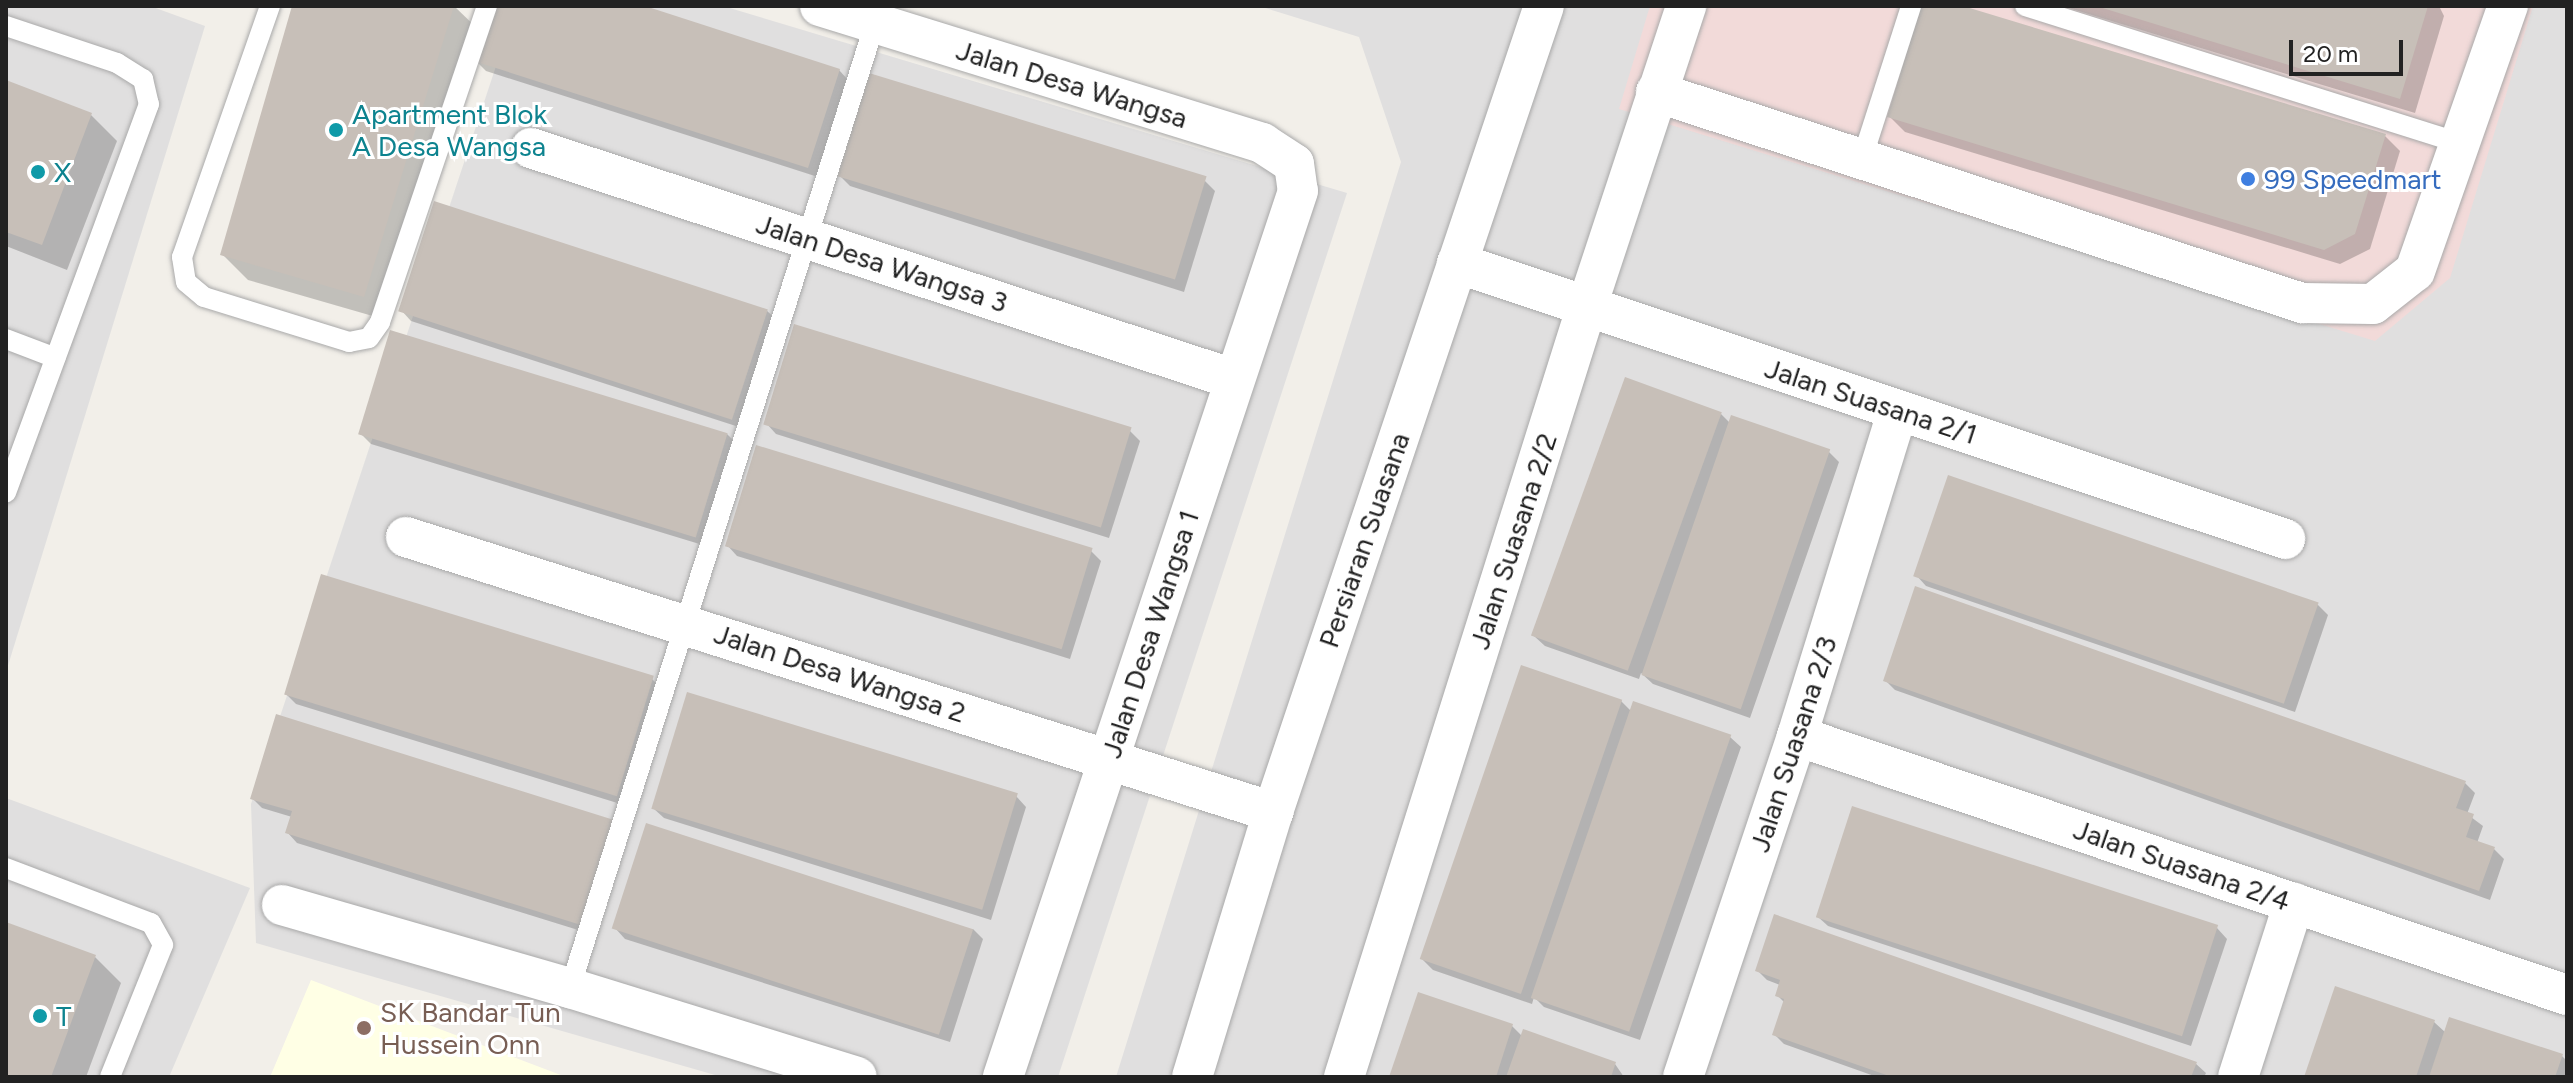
<!DOCTYPE html>
<html>
<head>
<meta charset="utf-8">
<style>
  body { margin:0 }
  #map { position:relative; width:2573px; height:1083px; overflow:hidden; background:#f2efe9; font-family:Figtree,sans-serif }
  div>[style] { position:absolute }
  .residential>* { inset:0; background:#e0dfdf }
  .commercial>* { inset:0; background:#f2dad9 }
  .education>* { inset:0; background:#ffffe5 }
  .shadow>* { inset:0; background:#0003 }
  .building>* { inset:0; background:#c7bfb8; transform-origin:0 0 }
  .roads { filter:drop-shadow(0 0 2px #a9a9a9) drop-shadow(0 0 2px #a9a9a9) }
  .service>* { height:20px; margin:-10px; padding:0 10px; transform-origin:10px; border-radius:10px; background:#fff }
  .minor>* { height:40px; margin:-20px; padding:0 20px; transform-origin:20px; border-radius:20px; background:#fff }
  .dots>* { width:22px; height:22px; translate:-50% -50%; box-sizing:border-box; border:4px solid #fff; border-radius:50% }
  span { translate:-50% -50%; white-space:nowrap; text-align:center; line-height:1.15; -webkit-text-stroke:6px #fff; paint-order:stroke }
  .street-label { font-size:28px; color:#222 }
  .culture-label { font-size:28px; color:#0d838f }
  .left { translate:0 -50%; text-align:left }
  .shop-label { font-size:28px; color:#366cbe }
  .education-label { font-size:28px; color:#785e54 }
  .frame { position:absolute; inset:0; border:8px solid #222; pointer-events:none }
  .scale { position:absolute; left:2289px; top:40px; width:114px; height:36px; box-sizing:border-box; border:4px solid #222; border-top:0; padding-left:10px; font-size:24px; line-height:28px; white-space:nowrap; color:#222; -webkit-text-stroke:6px #fff; paint-order:stroke }
</style>
</head>
<body>
<div id="map">
  <div class="residential">
    <i style="clip-path:polygon(6px 6px,150px 6px,205px 26px,6px 672px)"></i>
    <i style="clip-path:polygon(516px 6px,723px 6px,1347px 193px,1058px 1077px,722px 1077px,256px 943px,251px 804px)"></i>
    <i style="clip-path:polygon(1259px 6px,2567px 6px,2567px 1077px,1116px 1077px,1401px 162px,1359px 37px)"></i>
    <i style="clip-path:polygon(6px 798px,250px 888px,169px 1077px,6px 1077px)"></i>
  </div>
  <div class="commercial">
    <i style="clip-path:polygon(1650px 6px,2533px 6px,2450px 278px,2375px 341px,1619px 109px)"></i>
  </div>
  <div class="education">
    <i style="clip-path:polygon(311px 980px,566px 1077px,270px 1077px)"></i>
  </div>
  <div class="shadow">
    <i style="clip-path:polygon(295px 6px,454px 6px,480px 31px,390px 321px,248px 280px,222px 254px)"></i>
    <i style="clip-path:polygon(639px 6px,839px 70px,849px 81px,818px 177px,486px 71px,476px 61px)"></i>
    <i style="clip-path:polygon(1923px 6px,1957px 6px,2385px 136px,2400px 151px,2370px 249px,2340px 264px,1905px 132px,1890px 117px)"></i>
    <i style="clip-path:polygon(2062px 6px,2439px 6px,2444px 16px,2415px 113px)"></i>
    <i style="clip-path:polygon(6px 82px,91px 115px,117px 141px,67px 270px,6px 246px)"></i>
    <i style="clip-path:polygon(840px 176px,1205px 181px,1215px 191px,1184px 292px,850px 186px)"></i>
    <i style="clip-path:polygon(401px 310px,766px 310px,777px 320px,742px 428px,411px 321px)"></i>
    <i style="clip-path:polygon(1721px 414px,1730px 423px,1829px 452px,1839px 462px,1750px 718px,1653px 684px,1641px 673px,1639px 679px,1545px 646px,1534px 636px)"></i>
    <i style="clip-path:polygon(766px 423px,1130px 431px,1140px 441px,1109px 538px,776px 434px)"></i>
    <i style="clip-path:polygon(361px 434px,727px 434px,737px 444px,706px 546px,371px 444px)"></i>
    <i style="clip-path:polygon(727px 545px,1091px 551px,1101px 561px,1070px 659px,737px 556px)"></i>
    <i style="clip-path:polygon(1916px 575px,2318px 605px,2328px 615px,2295px 712px,1926px 586px)"></i>
    <i style="clip-path:polygon(1522px 667px,1621px 701px,1632px 712px,1730px 737px,1741px 747px,1640px 1040px,1544px 1007px,1534px 997px,1532px 1004px,1433px 970px,1423px 960px)"></i>
    <i style="clip-path:polygon(652px 679px,662px 689px,627px 806px,296px 704px,286px 694px)"></i>
    <i style="clip-path:polygon(1885px 680px,2465px 783px,2475px 793px,2467px 814px,2483px 826px,2477px 843px,2494px 849px,2504px 859px,2490px 900px,1895px 690px)"></i>
    <i style="clip-path:polygon(1016px 796px,1026px 807px,991px 920px,664px 818px,653px 808px)"></i>
    <i style="clip-path:polygon(252px 798px,613px 821px,591px 934px,297px 843px,287px 832px,292px 817px,262px 808px)"></i>
    <i style="clip-path:polygon(1817px 916px,2217px 928px,2227px 939px,2191px 1046px,1828px 926px)"></i>
    <i style="clip-path:polygon(6px 924px,95px 957px,121px 983px,86px 1077px,6px 1077px)"></i>
    <i style="clip-path:polygon(615px 928px,973px 929px,983px 939px,950px 1042px,625px 939px)"></i>
    <i style="clip-path:polygon(1757px 970px,2195px 1063px,2206px 1073px,2204px 1077px,1877px 1077px,1784px 1044px,1774px 1034px,1785px 1003px,1777px 995px,1780px 985px,1767px 980px)"></i>
    <i style="clip-path:polygon(2434px 1022px,2446px 1033px,2562px 1056px,2567px 1061px,2567px 1077px,2306px 1077px)"></i>
    <i style="clip-path:polygon(1512px 1026px,1523px 1037px,1615px 1064px,1624px 1077px,1391px 1077px)"></i>
  </div>
  <div class="building">
    <i style="clip-path:polygon(292px 6px,454px 6px,364px 297px,220px 255px)"></i>
    <i style="clip-path:polygon(492px 6px,645px 6px,840px 69px,808px 168px,474px 61px)"></i>
    <i style="clip-path:polygon(1921px 6px,1963px 6px,2386px 134px,2355px 234px,2324px 250px,1887px 117px)"></i>
    <i style="clip-path:polygon(2096px 6px,2428px 6px,2400px 99px)"></i>
    <i style="left:869px;top:73px;width:353px;height:108px;rotate:17deg"></i>
    <i style="clip-path:polygon(6px 80px,92px 113px,42px 245px,6px 232px)"></i>
    <i style="left:434px;top:201px;width:351px;height:116px;rotate:18deg"></i>
    <i style="left:794px;top:324px;width:353px;height:105px;rotate:17deg"></i>
    <i style="left:390px;top:330px;width:353px;height:109px;rotate:17deg"></i>
    <i style="left:1625px;top:377px;width:103px;height:275px;rotate:20deg"></i>
    <i style="left:1731px;top:415px;width:105px;height:275px;rotate:19deg"></i>
    <i style="left:756px;top:445px;width:352px;height:106px;rotate:17deg"></i>
    <i style="left:1948px;top:475px;width:392px;height:107px;rotate:19deg"></i>
    <i style="left:321px;top:574px;width:348px;height:126px;rotate:17deg"></i>
    <i style="clip-path:polygon(1915px 586px,2466px 781px,2456px 808px,2474px 814px,2466px 837px,2495px 847px,2479px 891px,1883px 681px)"></i>
    <i style="left:1521px;top:665px;width:107px;height:311px;rotate:19deg"></i>
    <i style="left:687px;top:692px;width:346px;height:122px;rotate:17deg"></i>
    <i style="left:1633px;top:701px;width:104px;height:314px;rotate:19deg"></i>
    <i style="clip-path:polygon(276px 714px,614px 820px,581px 925px,285px 833px,292px 811px,250px 799px)"></i>
    <i style="left:1852px;top:806px;width:385px;height:117px;rotate:18deg"></i>
    <i style="left:646px;top:823px;width:344px;height:111px;rotate:18deg"></i>
    <i style="clip-path:polygon(1774px 914px,2197px 1062px,2191px 1077px,1892px 1077px,1772px 1035px,1784px 999px,1775px 996px,1780px 980px,1755px 971px)"></i>
    <i style="clip-path:polygon(6px 922px,96px 955px,51px 1077px,6px 1077px)"></i>
    <i style="clip-path:polygon(2335px 986px,2435px 1020px,2416px 1077px,2304px 1077px)"></i>
    <i style="clip-path:polygon(1418px 992px,1513px 1024px,1496px 1077px,1389px 1077px)"></i>
    <i style="clip-path:polygon(2449px 1017px,2563px 1054px,2555px 1077px,2429px 1077px)"></i>
    <i style="clip-path:polygon(1523px 1029px,1616px 1062px,1611px 1077px,1506px 1077px)"></i>
  </div>
  <div class="roads">
    <div class="service">
      <i style="left:270px;top:6px;width:266px;rotate:109.3deg"></i>
      <i style="left:182px;top:257px;width:25px;rotate:81deg"></i>
      <i style="left:186px;top:282px;width:23px;rotate:40deg"></i>
      <i style="left:204px;top:297px;width:152px;rotate:17.2deg"></i>
      <i style="left:349px;top:342px;width:20px;rotate:-11deg"></i>
      <i style="left:369px;top:338px;width:19px;rotate:-55deg"></i>
      <i style="left:380px;top:322px;width:334px;rotate:-71.3deg"></i>
      <i style="left:2025px;top:6px;width:456px;rotate:17.5deg"></i>
      <i style="left:6px;top:26px;width:117px;rotate:18.4deg"></i>
      <i style="left:117px;top:63px;width:31px;rotate:32deg"></i>
      <i style="left:143px;top:79px;width:26px;rotate:77deg"></i>
      <i style="left:149px;top:104px;width:414px;rotate:110.2deg"></i>
      <i style="left:1862px;top:159px;width:161px;rotate:-72.2deg"></i>
      <i style="left:6px;top:339px;width:53px;rotate:20.8deg"></i>
      <i style="left:6px;top:868px;width:155px;rotate:20.8deg"></i>
      <i style="left:151px;top:923px;width:25px;rotate:61deg"></i>
      <i style="left:163px;top:945px;width:142px;rotate:111.9deg"></i>
      <i style="left:570px;top:988px;width:1012px;rotate:-72.46deg"></i>
    </div>
    <div class="minor">
      <i style="left:820px;top:6px;width:463px;rotate:17.2deg"></i>
      <i style="left:1262px;top:143px;width:38px;rotate:33deg"></i>
      <i style="left:1294px;top:164px;width:27px;rotate:82deg"></i>
      <i style="left:1298px;top:191px;width:934px;rotate:108.42deg"></i>
      <i style="left:1656px;top:92px;width:680px;rotate:18.09deg"></i>
      <i style="left:2302px;top:303px;width:71px;rotate:0.8deg"></i>
      <i style="left:2373px;top:304px;width:53px;rotate:-38.2deg"></i>
      <i style="left:2415px;top:271px;width:281px;rotate:-70.7deg"></i>
      <i style="left:531px;top:148px;width:739px;rotate:18.21deg"></i>
      <i style="left:1457px;top:263px;width:873px;rotate:18.43deg"></i>
      <i style="left:406px;top:537px;width:910px;rotate:17.6deg"></i>
      <i style="left:1797px;top:736px;width:812px;rotate:18.59deg"></i>
      <i style="left:282px;top:905px;width:300px;rotate:16.1deg"></i>
      <i style="left:570px;top:988px;width:300px;rotate:17.2deg"></i>
      <i style="left:1192px;top:1077px;width:277px;rotate:-73deg"></i>
      <i style="left:1273px;top:812px;width:850px;rotate:-71.42deg"></i>
      <i style="left:1344px;top:1077px;width:808px;rotate:-72.51deg"></i>
      <i style="left:1587px;top:306px;width:316px;rotate:-71.7deg"></i>
      <i style="left:1683px;top:1077px;width:360px;rotate:-71.5deg"></i>
      <i style="left:1797px;top:736px;width:341px;rotate:-72.8deg"></i>
      <i style="left:2238px;top:1077px;width:183px;rotate:-72.2deg"></i>
    </div>
  </div>
  <div class="dots">
    <i style="left:336px;top:130px;background:#0f9aa8"></i>
    <i style="left:38px;top:172px;background:#0f9aa8"></i>
    <i style="left:2248px;top:179px;background:#3f7fe0"></i>
    <i style="left:40px;top:1016px;background:#0f9aa8"></i>
    <i style="left:364px;top:1028px;background:#8d6e63"></i>
  </div>
  <div class="street-label">
    <span style="left:1072px;top:84px;rotate:17deg">Jalan Desa Wangsa</span>
    <span style="left:882px;top:263px;rotate:18deg">Jalan Desa Wangsa 3</span>
    <span style="left:1871px;top:401px;rotate:18deg">Jalan Suasana 2/1</span>
    <span style="left:1364px;top:540px;rotate:-71deg">Persiaran Suasana</span>
    <span style="left:1513px;top:541px;rotate:-72deg">Jalan Suasana 2/2</span>
    <span style="left:1150px;top:634px;rotate:-72deg">Jalan Desa Wangsa 1</span>
    <span style="left:840px;top:673px;rotate:18deg">Jalan Desa Wangsa 2</span>
    <span style="left:1793px;top:744px;rotate:-72deg">Jalan Suasana 2/3</span>
    <span style="left:2182px;top:865px;rotate:19deg">Jalan Suasana 2/4</span>
  </div>
  <div class="culture-label">
    <span class="left" style="left:352px;top:130px">Apartment Blok<br>A Desa Wangsa</span>
    <span class="left" style="left:54px;top:172px">X</span>
    <span class="left" style="left:56px;top:1016px">T</span>
  </div>
  <div class="shop-label">
    <span class="left" style="left:2264px;top:179px">99 Speedmart</span>
  </div>
  <div class="education-label">
    <span class="left" style="left:380px;top:1028px">SK Bandar Tun<br>Hussein Onn</span>
  </div>
  <div class="frame"></div>
  <div class="scale">20 m</div>
</div>
</body>
</html>
